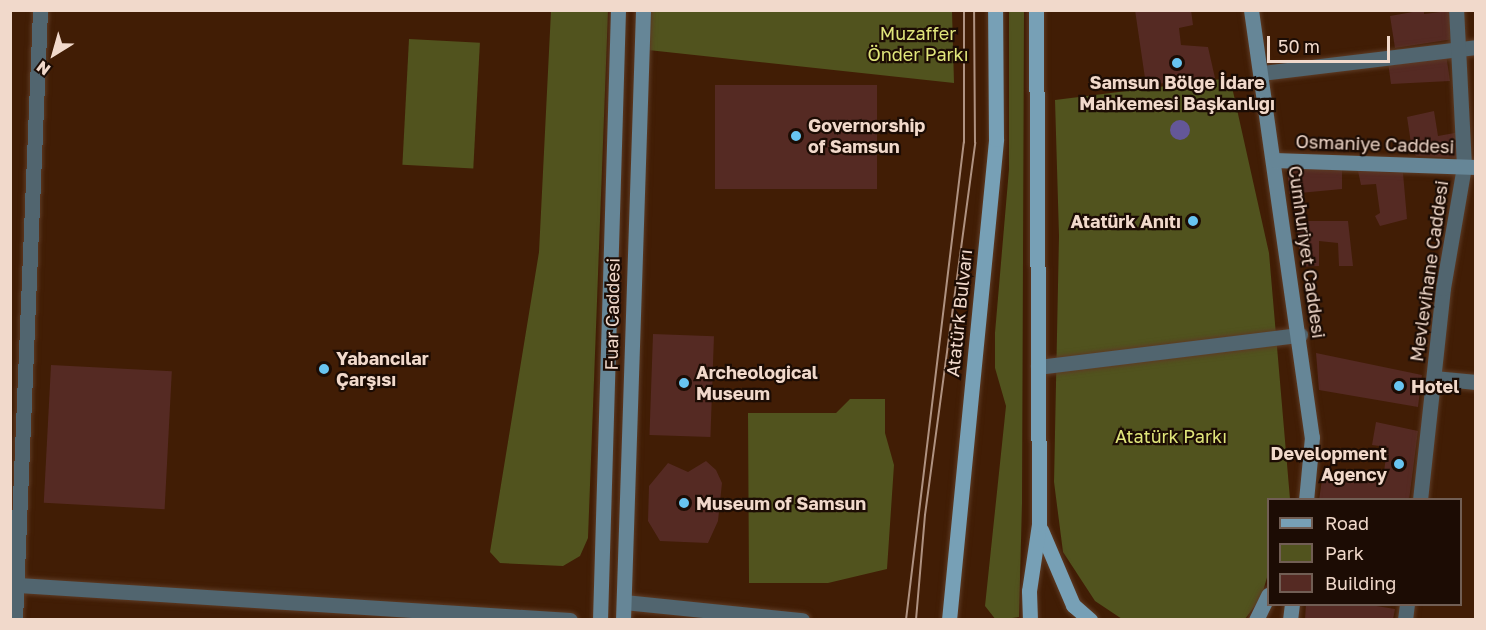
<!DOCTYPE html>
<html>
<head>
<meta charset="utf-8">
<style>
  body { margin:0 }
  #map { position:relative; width:1486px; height:630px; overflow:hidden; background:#411d05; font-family:"Golos Text",sans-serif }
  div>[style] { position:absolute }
  .green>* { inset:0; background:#51531e; transform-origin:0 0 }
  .water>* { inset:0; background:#645798 }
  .round { border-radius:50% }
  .building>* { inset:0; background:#552a23; transform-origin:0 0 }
  .roads { filter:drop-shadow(0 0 2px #5d3b25) drop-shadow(0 0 2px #5d3b25) }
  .street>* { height:15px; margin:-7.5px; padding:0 7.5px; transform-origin:7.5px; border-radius:7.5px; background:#51656f }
  .secondary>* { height:15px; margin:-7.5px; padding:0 7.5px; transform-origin:7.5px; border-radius:7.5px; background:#668697 }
  .primary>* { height:15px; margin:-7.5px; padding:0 7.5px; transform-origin:7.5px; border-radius:7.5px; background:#77a0b6 }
  .tram>* { height:1.5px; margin:-0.75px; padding:0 0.75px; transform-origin:0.75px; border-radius:0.75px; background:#af9281 }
  .dots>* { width:16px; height:16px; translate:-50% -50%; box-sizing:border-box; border:3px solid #1c0c04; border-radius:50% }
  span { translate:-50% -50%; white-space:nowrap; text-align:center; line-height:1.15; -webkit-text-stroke:4.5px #1c0c04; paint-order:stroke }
  .park-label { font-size:18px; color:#e0e57a }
  .poi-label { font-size:18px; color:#f1d9cb; font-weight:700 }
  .left { translate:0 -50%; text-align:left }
  .right { translate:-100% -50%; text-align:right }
  .street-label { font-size:18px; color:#f1d9cb }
  .frame { position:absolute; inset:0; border:12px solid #f1d9cb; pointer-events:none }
  .legend { position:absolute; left:1267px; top:498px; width:195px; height:108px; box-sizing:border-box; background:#1c0c04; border:2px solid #715e54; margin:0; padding:8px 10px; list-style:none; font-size:18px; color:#f1d9cb }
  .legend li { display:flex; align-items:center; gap:12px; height:30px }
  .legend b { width:30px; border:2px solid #715e54 }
  .north { position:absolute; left:24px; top:24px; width:60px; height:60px; -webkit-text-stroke:4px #1c0c04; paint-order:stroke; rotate:217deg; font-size:16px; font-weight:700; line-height:24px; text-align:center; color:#f1d9cb }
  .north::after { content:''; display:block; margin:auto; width:21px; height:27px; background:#f1d9cb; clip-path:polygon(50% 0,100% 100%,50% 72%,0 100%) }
  .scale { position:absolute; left:1267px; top:36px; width:123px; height:27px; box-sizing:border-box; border:3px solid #f1d9cb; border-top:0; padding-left:8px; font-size:18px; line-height:21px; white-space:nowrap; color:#f1d9cb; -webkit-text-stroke:4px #1c0c04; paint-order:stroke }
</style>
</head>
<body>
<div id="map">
  <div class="green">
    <i style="clip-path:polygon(551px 11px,608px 11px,588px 538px,580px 556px,563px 566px,500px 563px,490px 552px,539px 252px)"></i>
    <i style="clip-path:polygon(650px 11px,952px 11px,954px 83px,648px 50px)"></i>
    <i style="clip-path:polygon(1009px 11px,1024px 11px,1022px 503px,1019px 617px,996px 620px,985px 606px,1006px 406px,995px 368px,995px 333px,1009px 169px)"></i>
    <i style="left:409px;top:39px;width:71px;height:126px;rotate:3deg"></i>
    <i style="clip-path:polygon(1230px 78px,1269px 253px,1290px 499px,1268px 500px,1268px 574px,1261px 598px,1245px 619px,1122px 619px,1095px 601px,1063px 552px,1054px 482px,1059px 236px,1055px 100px)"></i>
    <i style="clip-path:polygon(850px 399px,885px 399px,885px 433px,894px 465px,887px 569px,828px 583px,749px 583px,748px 413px,836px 413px)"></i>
  </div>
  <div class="water">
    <i class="round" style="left:1170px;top:120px;width:20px;height:20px"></i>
  </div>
  <div class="building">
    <i style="clip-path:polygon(1135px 10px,1191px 10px,1193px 25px,1179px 28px,1181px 45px,1208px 47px,1215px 78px,1146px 85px)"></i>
    <i style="clip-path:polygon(1424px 10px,1424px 14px,1456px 10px,1460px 38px,1395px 48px,1390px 16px)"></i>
    <i style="clip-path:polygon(1446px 54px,1450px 81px,1391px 84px,1388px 62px)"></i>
    <i style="left:715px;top:85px;width:162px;height:104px"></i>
    <i style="clip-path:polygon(1434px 111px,1438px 136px,1460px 132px,1460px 158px,1416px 156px,1412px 150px,1407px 117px)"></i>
    <i style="clip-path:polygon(1287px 166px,1342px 169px,1342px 189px,1289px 194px)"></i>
    <i style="clip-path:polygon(1358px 171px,1403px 173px,1407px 219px,1380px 226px,1375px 216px,1380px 213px,1376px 184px,1361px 185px)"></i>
    <i style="clip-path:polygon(1296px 221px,1348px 221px,1353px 266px,1339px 266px,1338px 243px,1319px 241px,1319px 266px,1301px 267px)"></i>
    <i style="left:653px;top:334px;width:61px;height:101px;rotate:2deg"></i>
    <i style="clip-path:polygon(1316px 353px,1422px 375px,1418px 407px,1319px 390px)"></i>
    <i style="left:51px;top:365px;width:121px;height:138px;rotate:3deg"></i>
    <i style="clip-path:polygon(1376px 422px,1418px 431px,1409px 500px,1319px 500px,1323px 473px,1383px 481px,1387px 447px,1372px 445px)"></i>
    <i style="clip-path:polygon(706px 461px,716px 470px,722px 483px,718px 521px,708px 543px,660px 541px,648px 521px,649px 486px,668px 463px,688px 472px)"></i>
    <i style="clip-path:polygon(1306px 604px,1364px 604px,1395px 609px,1393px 620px,1305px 620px)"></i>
  </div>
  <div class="roads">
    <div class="street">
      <i style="left:1262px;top:73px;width:216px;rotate:-6.9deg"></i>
      <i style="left:1038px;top:367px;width:264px;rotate:-7deg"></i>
      <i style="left:1434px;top:378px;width:42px;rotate:5.4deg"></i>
      <i style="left:1420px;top:500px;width:213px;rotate:-83.8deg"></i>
      <i style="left:1443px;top:288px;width:124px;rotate:-80.2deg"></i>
      <i style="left:1464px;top:166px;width:156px;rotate:-92.9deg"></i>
      <i style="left:18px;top:585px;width:553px;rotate:3.63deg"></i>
      <i style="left:624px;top:602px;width:179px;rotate:5.8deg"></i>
      <i style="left:15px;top:620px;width:611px;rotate:-87.65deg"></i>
      <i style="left:1405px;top:620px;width:16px;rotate:-83deg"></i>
    </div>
    <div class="secondary">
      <i style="left:1251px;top:10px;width:431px;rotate:81.9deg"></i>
      <i style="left:1312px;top:437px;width:63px;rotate:95.4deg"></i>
      <i style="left:1274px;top:160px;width:202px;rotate:2deg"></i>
      <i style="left:600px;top:620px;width:610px;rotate:-88.31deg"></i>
      <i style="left:623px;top:620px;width:610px;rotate:-88.12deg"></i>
      <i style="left:1256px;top:620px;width:28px;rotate:-64deg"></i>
      <i style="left:1290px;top:620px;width:16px;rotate:-83deg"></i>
    </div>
    <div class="primary">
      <i style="left:1041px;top:530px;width:82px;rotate:66.9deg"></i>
      <i style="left:1073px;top:605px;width:23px;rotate:41deg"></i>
      <i style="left:949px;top:620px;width:483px;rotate:-84.4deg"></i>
      <i style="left:996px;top:139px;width:129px;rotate:-90.4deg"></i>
      <i style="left:1030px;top:620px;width:29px;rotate:-92deg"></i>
      <i style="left:1029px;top:591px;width:68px;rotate:-81.5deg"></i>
      <i style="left:1039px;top:524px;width:514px;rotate:-90.33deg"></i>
    </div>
  </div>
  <div class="tram">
    <i style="left:906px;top:620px;width:481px;rotate:-83.1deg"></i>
    <i style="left:964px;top:143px;width:133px;rotate:-90deg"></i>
    <i style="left:916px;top:620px;width:105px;rotate:-85.1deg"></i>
    <i style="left:925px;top:515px;width:375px;rotate:-82.3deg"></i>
    <i style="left:975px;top:143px;width:133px;rotate:-90.4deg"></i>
  </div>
  <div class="dots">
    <i style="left:1177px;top:63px;background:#68c4f0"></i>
    <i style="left:796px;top:136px;background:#68c4f0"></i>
    <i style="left:1193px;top:221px;background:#68c4f0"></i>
    <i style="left:324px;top:369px;background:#68c4f0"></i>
    <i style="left:684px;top:383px;background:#68c4f0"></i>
    <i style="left:1399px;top:386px;background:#68c4f0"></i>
    <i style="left:1399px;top:464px;background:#68c4f0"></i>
    <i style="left:684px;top:503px;background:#68c4f0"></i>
  </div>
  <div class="park-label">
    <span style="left:918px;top:44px">Muzaffer<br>Önder Parkı</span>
    <span style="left:1171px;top:436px">Atatürk Parkı</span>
  </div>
  <div class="poi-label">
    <span style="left:1177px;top:93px">Samsun Bölge İdare<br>Mahkemesi Başkanlığı</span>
    <span class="left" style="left:808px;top:136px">Governorship<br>of Samsun</span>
    <span class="right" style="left:1181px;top:221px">Atatürk Anıtı</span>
    <span class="left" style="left:336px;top:369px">Yabancılar<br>Çarşısı</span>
    <span class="left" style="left:696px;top:383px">Archeological<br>Museum</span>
    <span class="left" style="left:1411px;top:386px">Hotel</span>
    <span class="right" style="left:1387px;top:464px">Development<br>Agency</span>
    <span class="left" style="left:696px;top:503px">Museum of Samsun</span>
  </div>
  <div class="street-label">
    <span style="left:1375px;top:144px;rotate:2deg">Osmaniye Caddesi</span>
    <span style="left:1307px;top:252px;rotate:82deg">Cumhuriyet Caddesi</span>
    <span style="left:1429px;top:271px;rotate:-82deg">Mevlevihane Caddesi</span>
    <span style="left:959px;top:313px;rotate:-84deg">Atatürk Bulvarı</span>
    <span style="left:612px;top:314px;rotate:-89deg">Fuar Caddesi</span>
  </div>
  <div class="frame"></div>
  <ul class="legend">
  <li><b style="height:8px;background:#77a0b6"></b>Road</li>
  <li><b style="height:16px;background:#51531e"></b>Park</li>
  <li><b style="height:16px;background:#552a23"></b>Building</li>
  </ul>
  <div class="north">N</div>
  <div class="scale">50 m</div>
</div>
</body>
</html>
